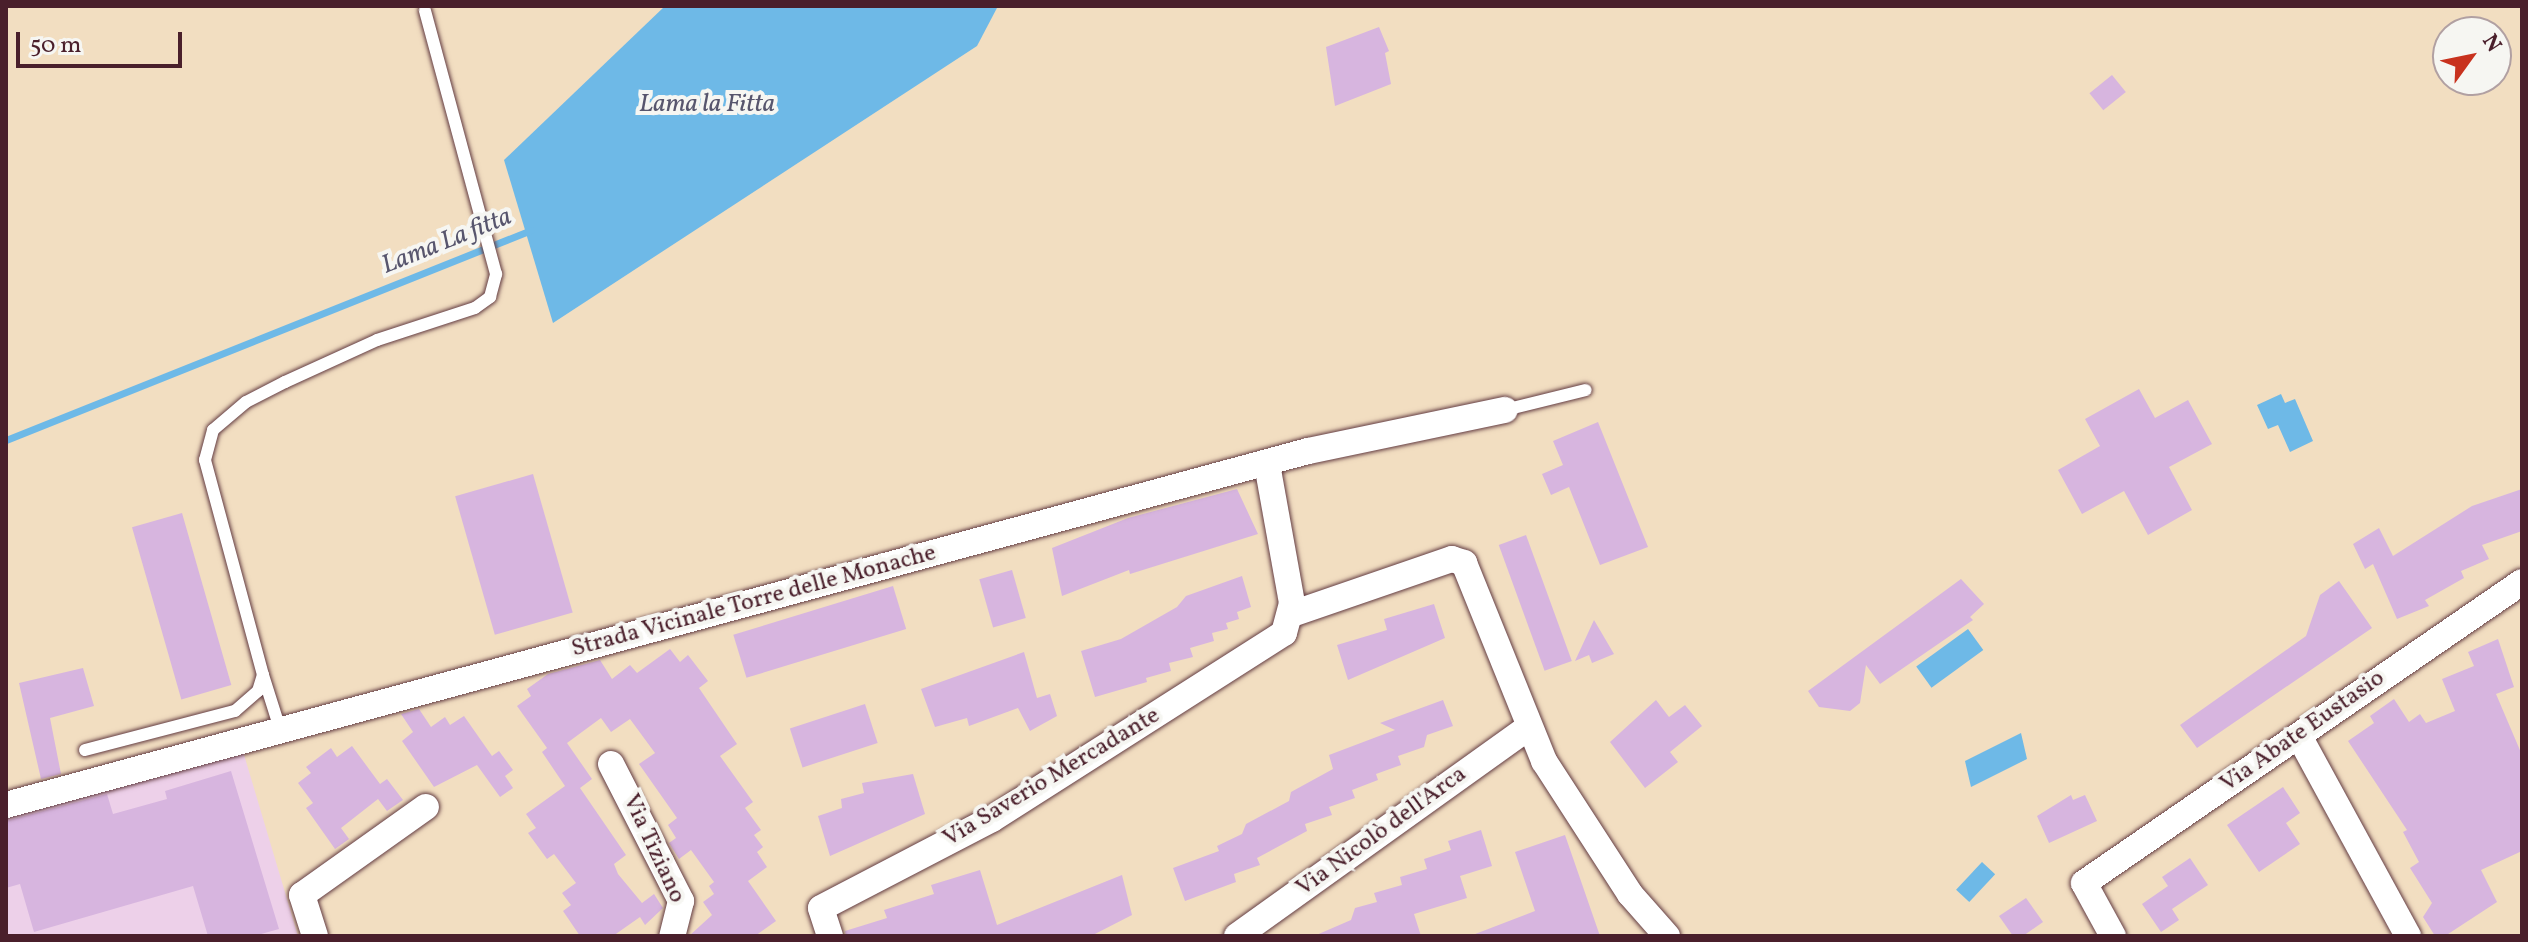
<!DOCTYPE html>
<html>
<head>
<meta charset="utf-8">
<style>
  body { margin:0 }
  #map { position:relative; width:2528px; height:942px; overflow:hidden; background:#f2dec1; font-family:Vollkorn,serif }
  div>[style] { position:absolute }
  .built>* { inset:0; background:#edd0e9 }
  .water>* { inset:0; background:#6eb9e7; transform-origin:0 0 }
  .stream>* { height:7px; margin:-3.5px; padding:0 3.5px; transform-origin:3.5px; border-radius:3.5px; background:#6eb9e7 }
  .building>* { inset:0; background:#d7b5df; transform-origin:0 0 }
  .roads { filter:drop-shadow(0 0 2px #633c42) drop-shadow(0 0 2px #633c42) }
  .lane>* { height:12px; margin:-6px; padding:0 6px; transform-origin:6px; border-radius:6px; background:#fff }
  .street>* { height:26px; margin:-13px; padding:0 13px; transform-origin:13px; border-radius:13px; background:#fff }
  span { translate:-50% -50%; white-space:nowrap; text-align:center; line-height:1.15; -webkit-text-stroke:8px #f6f6f2; paint-order:stroke }
  .street-label { font-size:24px; color:#4a1f2b }
  .water-label { font-size:26px; color:#57556d; font-style:italic }
  .frame { position:absolute; inset:0; border:8px solid #4a1f2b; pointer-events:none }
  .north { position:absolute; left:2432px; top:16px; width:80px; height:80px; box-sizing:border-box; background:#f6f6f2; border:2px solid #b1a0a2; border-radius:50%; rotate:57deg; font-size:22px; font-weight:700; line-height:32px; text-align:center; color:#4a1f2b }
  .north::after { content:''; display:block; margin:auto; width:28px; height:36px; background:#c8321e; clip-path:polygon(50% 0,100% 100%,50% 72%,0 100%) }
  .scale { position:absolute; left:16px; top:32px; width:166px; height:36px; box-sizing:border-box; border:4px solid #4a1f2b; border-top:0; padding-left:10px; font-size:24px; line-height:28px; white-space:nowrap; color:#4a1f2b; -webkit-text-stroke:6px #f6f6f2; paint-order:stroke }
</style>
</head>
<body>
<div id="map">
  <div class="built">
    <i style="clip-path:polygon(242px 748px,298px 936px,6px 936px,6px 815px)"></i>
  </div>
  <div class="water">
    <i style="clip-path:polygon(665px 6px,998px 6px,977px 46px,553px 323px,504px 160px)"></i>
    <i style="clip-path:polygon(2281px 394px,2285px 403px,2295px 399px,2313px 441px,2290px 452px,2278px 425px,2268px 429px,2257px 405px)"></i>
    <i style="left:1968px;top:629px;width:26px;height:64px;rotate:54deg"></i>
    <i style="clip-path:polygon(2021px 733px,2027px 759px,1971px 787px,1965px 761px)"></i>
    <i style="left:1982px;top:862px;width:18px;height:38px;rotate:43deg"></i>
  </div>
  <div class="stream">
    <i style="left:6px;top:440px;width:565px;rotate:-21.8deg"></i>
  </div>
  <div class="building">
    <i style="clip-path:polygon(1379px 27px,1389px 51px,1385px 53px,1391px 84px,1335px 106px,1326px 47px)"></i>
    <i style="left:2112px;top:75px;width:22px;height:29px;rotate:51deg"></i>
    <i style="clip-path:polygon(2139px 389px,2155px 418px,2188px 400px,2212px 444px,2169px 467px,2192px 510px,2148px 535px,2124px 491px,2082px 514px,2058px 470px,2100px 446px,2085px 419px)"></i>
    <i style="clip-path:polygon(1598px 422px,1648px 547px,1600px 565px,1569px 487px,1551px 495px,1542px 474px,1563px 465px,1553px 441px)"></i>
    <i style="left:533px;top:474px;width:144px;height:81px;rotate:74deg"></i>
    <i style="clip-path:polygon(1237px 489px,1258px 534px,1130px 574px,1129px 570px,1062px 596px,1052px 548px,1128px 518px)"></i>
    <i style="clip-path:polygon(2522px 489px,2522px 531px,2482px 545px,2489px 559px,2461px 571px,2464px 578px,2425px 600px,2429px 606px,2397px 619px,2373px 564px,2365px 569px,2353px 544px,2379px 528px,2393px 556px,2472px 506px)"></i>
    <i style="left:182px;top:513px;width:179px;height:52px;rotate:74deg"></i>
    <i style="left:1526px;top:535px;width:134px;height:29px;rotate:70deg"></i>
    <i style="left:1012px;top:570px;width:50px;height:34px;rotate:74deg"></i>
    <i style="clip-path:polygon(1242px 576px,1251px 607px,1237px 612px,1239px 619px,1226px 623px,1228px 629px,1212px 633px,1214px 641px,1190px 648px,1193px 657px,1169px 663px,1171px 671px,1146px 678px,1147px 682px,1095px 697px,1081px 651px,1121px 639px,1177px 607px,1186px 596px)"></i>
    <i style="clip-path:polygon(1961px 579px,1984px 604px,1970px 617px,1973px 620px,1880px 684px,1866px 665px,1860px 703px,1850px 711px,1819px 707px,1808px 691px)"></i>
    <i style="clip-path:polygon(2339px 581px,2372px 628px,2197px 748px,2180px 725px,2306px 636px,2320px 595px)"></i>
    <i style="left:893px;top:586px;width:45px;height:167px;rotate:73deg"></i>
    <i style="clip-path:polygon(1434px 604px,1445px 638px,1348px 680px,1337px 645px,1387px 630px,1384px 619px)"></i>
    <i style="clip-path:polygon(1594px 620px,1614px 654px,1592px 663px,1589px 655px,1575px 661px)"></i>
    <i style="clip-path:polygon(2498px 639px,2514px 687px,2496px 694px,2522px 755px,2522px 851px,2481px 870px,2497px 902px,2445px 936px,2435px 936px,2423px 917px,2432px 903px,2410px 868px,2419px 862px,2403px 832px,2407px 830px,2348px 741px,2374px 723px,2370px 716px,2394px 699px,2409px 722px,2420px 714px,2426px 723px,2455px 711px,2442px 679px,2474px 666px,2468px 652px)"></i>
    <i style="clip-path:polygon(670px 649px,680px 662px,688px 655px,708px 681px,699px 688px,737px 744px,720px 756px,753px 802px,745px 808px,761px 830px,754px 835px,763px 847px,757px 852px,767px 867px,748px 881px,776px 921px,755px 936px,689px 936px,712px 915px,703px 902px,714px 894px,709px 886px,714px 882px,691px 850px,679px 859px,669px 843px,676px 838px,668px 825px,677px 818px,639px 764px,655px 753px,630px 719px,611px 732px,601px 718px,567px 743px,592px 779px,580px 788px,626px 855px,614px 864px,618px 874px,642px 903px,654px 894px,663px 908px,645px 925px,640px 917px,613px 936px,580px 936px,563px 911px,571px 905px,562px 893px,576px 883px,554px 854px,547px 859px,528px 833px,536px 828px,526px 814px,565px 786px,542px 752px,547px 748px,517px 706px,531px 696px,527px 689px,548px 674px,600px 660px,612px 679px,630px 665px,637px 673px)"></i>
    <i style="clip-path:polygon(1024px 652px,1037px 698px,1050px 694px,1057px 716px,1030px 731px,1018px 708px,969px 726px,967px 718px,935px 727px,921px 689px)"></i>
    <i style="clip-path:polygon(83px 668px,94px 706px,50px 718px,61px 774px,41px 779px,19px 683px)"></i>
    <i style="clip-path:polygon(1443px 700px,1453px 726px,1427px 735px,1424px 747px,1398px 756px,1401px 765px,1376px 774px,1378px 780px,1352px 790px,1355px 798px,1329px 807px,1332px 815px,1305px 824px,1307px 831px,1257px 858px,1260px 865px,1234px 874px,1236px 882px,1185px 901px,1173px 868px,1219px 851px,1217px 846px,1242px 834px,1246px 824px,1289px 801px,1291px 792px,1333px 769px,1329px 755px,1395px 730px,1380px 723px)"></i>
    <i style="clip-path:polygon(1656px 700px,1669px 717px,1685px 705px,1702px 726px,1670px 752px,1678px 762px,1645px 788px,1610px 742px)"></i>
    <i style="left:865px;top:704px;width:41px;height:79px;rotate:72deg"></i>
    <i style="clip-path:polygon(419px 709px,431px 727px,445px 717px,450px 725px,464px 716px,492px 756px,499px 751px,513px 770px,505px 776px,513px 788px,500px 797px,477px 765px,434px 787px,402px 741px,413px 732px,401px 714px)"></i>
    <i style="clip-path:polygon(352px 746px,380px 784px,387px 779px,403px 800px,387px 811px,378px 799px,341px 828px,349px 839px,335px 849px,306px 808px,313px 803px,298px 783px,311px 773px,306px 767px,331px 748px,337px 757px)"></i>
    <i style="clip-path:polygon(231px 771px,279px 929px,254px 936px,208px 936px,193px 886px,34px 932px,20px 884px,6px 888px,6px 821px,107px 794px,113px 814px,167px 799px,165px 791px)"></i>
    <i style="clip-path:polygon(913px 774px,925px 814px,830px 856px,818px 816px,842px 808px,841px 799px,864px 793px,862px 783px)"></i>
    <i style="clip-path:polygon(2283px 787px,2300px 813px,2286px 823px,2300px 844px,2259px 872px,2227px 825px)"></i>
    <i style="clip-path:polygon(2071px 795px,2073px 800px,2085px 795px,2097px 821px,2049px 843px,2037px 816px)"></i>
    <i style="clip-path:polygon(1481px 830px,1492px 866px,1460px 876px,1467px 898px,1414px 914px,1421px 936px,1314px 936px,1351px 920px,1355px 908px,1377px 902px,1374px 893px,1402px 885px,1400px 877px,1427px 869px,1424px 859px,1451px 850px,1448px 841px)"></i>
    <i style="clip-path:polygon(1565px 835px,1600px 936px,1470px 936px,1535px 911px,1515px 852px)"></i>
    <i style="clip-path:polygon(2190px 858px,2208px 885px,2172px 909px,2179px 920px,2161px 932px,2142px 904px,2168px 886px,2162px 877px)"></i>
    <i style="clip-path:polygon(980px 870px,997px 925px,1122px 875px,1132px 915px,1091px 936px,846px 936px,845px 931px,887px 918px,884px 910px,934px 894px,931px 885px)"></i>
    <i style="clip-path:polygon(2026px 898px,2043px 922px,2023px 936px,2013px 936px,1999px 916px)"></i>
  </div>
  <div class="roads">
    <div class="lane">
      <i style="left:1505px;top:410px;width:83px;rotate:-13.9deg"></i>
      <i style="left:263px;top:675px;width:57px;rotate:72.5deg"></i>
      <i style="left:85px;top:750px;width:155px;rotate:-14.6deg"></i>
      <i style="left:235px;top:711px;width:30px;rotate:-41deg"></i>
      <i style="left:258px;top:691px;width:17px;rotate:-73deg"></i>
      <i style="left:263px;top:675px;width:223px;rotate:-105.1deg"></i>
      <i style="left:205px;top:460px;width:31px;rotate:-75deg"></i>
      <i style="left:213px;top:430px;width:43px;rotate:-40.3deg"></i>
      <i style="left:246px;top:402px;width:44px;rotate:-27.1deg"></i>
      <i style="left:285px;top:382px;width:101px;rotate:-24.5deg"></i>
      <i style="left:377px;top:340px;width:103px;rotate:-18.1deg"></i>
      <i style="left:475px;top:308px;width:19px;rotate:-36deg"></i>
      <i style="left:490px;top:297px;width:24px;rotate:-75deg"></i>
      <i style="left:496px;top:274px;width:273px;rotate:-105.1deg"></i>
    </div>
    <div class="street">
      <i style="left:1292px;top:614px;width:169px;rotate:-19deg"></i>
      <i style="left:1452px;top:559px;width:13px;rotate:18deg"></i>
      <i style="left:1464px;top:563px;width:214px;rotate:68deg"></i>
      <i style="left:1544px;top:761px;width:158px;rotate:57.1deg"></i>
      <i style="left:1630px;top:894px;width:56px;rotate:48.6deg"></i>
      <i style="left:2299px;top:736px;width:228px;rotate:61.4deg"></i>
      <i style="left:611px;top:764px;width:154px;rotate:62.9deg"></i>
      <i style="left:681px;top:901px;width:36px;rotate:104deg"></i>
      <i style="left:6px;top:805px;width:1349px;rotate:-15.21deg"></i>
      <i style="left:1308px;top:451px;width:201px;rotate:-11.8deg"></i>
      <i style="left:315px;top:936px;width:43px;rotate:-107.6deg"></i>
      <i style="left:302px;top:895px;width:152px;rotate:-35.4deg"></i>
      <i style="left:830px;top:936px;width:29px;rotate:-108deg"></i>
      <i style="left:821px;top:908px;width:193px;rotate:-27.5deg"></i>
      <i style="left:992px;top:819px;width:346px;rotate:-32.5deg"></i>
      <i style="left:1284px;top:633px;width:31px;rotate:-75deg"></i>
      <i style="left:1292px;top:603px;width:141px;rotate:-100.2deg"></i>
      <i style="left:1237px;top:936px;width:357px;rotate:-35.6deg"></i>
      <i style="left:2113px;top:936px;width:60px;rotate:-118.7deg"></i>
      <i style="left:2084px;top:883px;width:531px;rotate:-34.5deg"></i>
    </div>
  </div>
  <div class="street-label">
    <span style="left:754px;top:602px;rotate:-15deg">Strada Vicinale Torre delle Monache</span>
    <span style="left:2303px;top:732px;rotate:-35deg">Via Abate Eustasio</span>
    <span style="left:1052px;top:778px;rotate:-31deg">Via Saverio Mercadante</span>
    <span style="left:1382px;top:832px;rotate:-36deg">Via Nicolò dell'Arca</span>
    <span style="left:653px;top:849px;rotate:65deg">Via Tiziano</span>
  </div>
  <div class="water-label">
    <span style="left:707px;top:105px">Lama la Fitta</span>
    <span style="left:447px;top:242px;rotate:-22deg">Lama La fitta</span>
  </div>
  <div class="frame"></div>
  <div class="north">N</div>
  <div class="scale">50 m</div>
</div>
</body>
</html>
